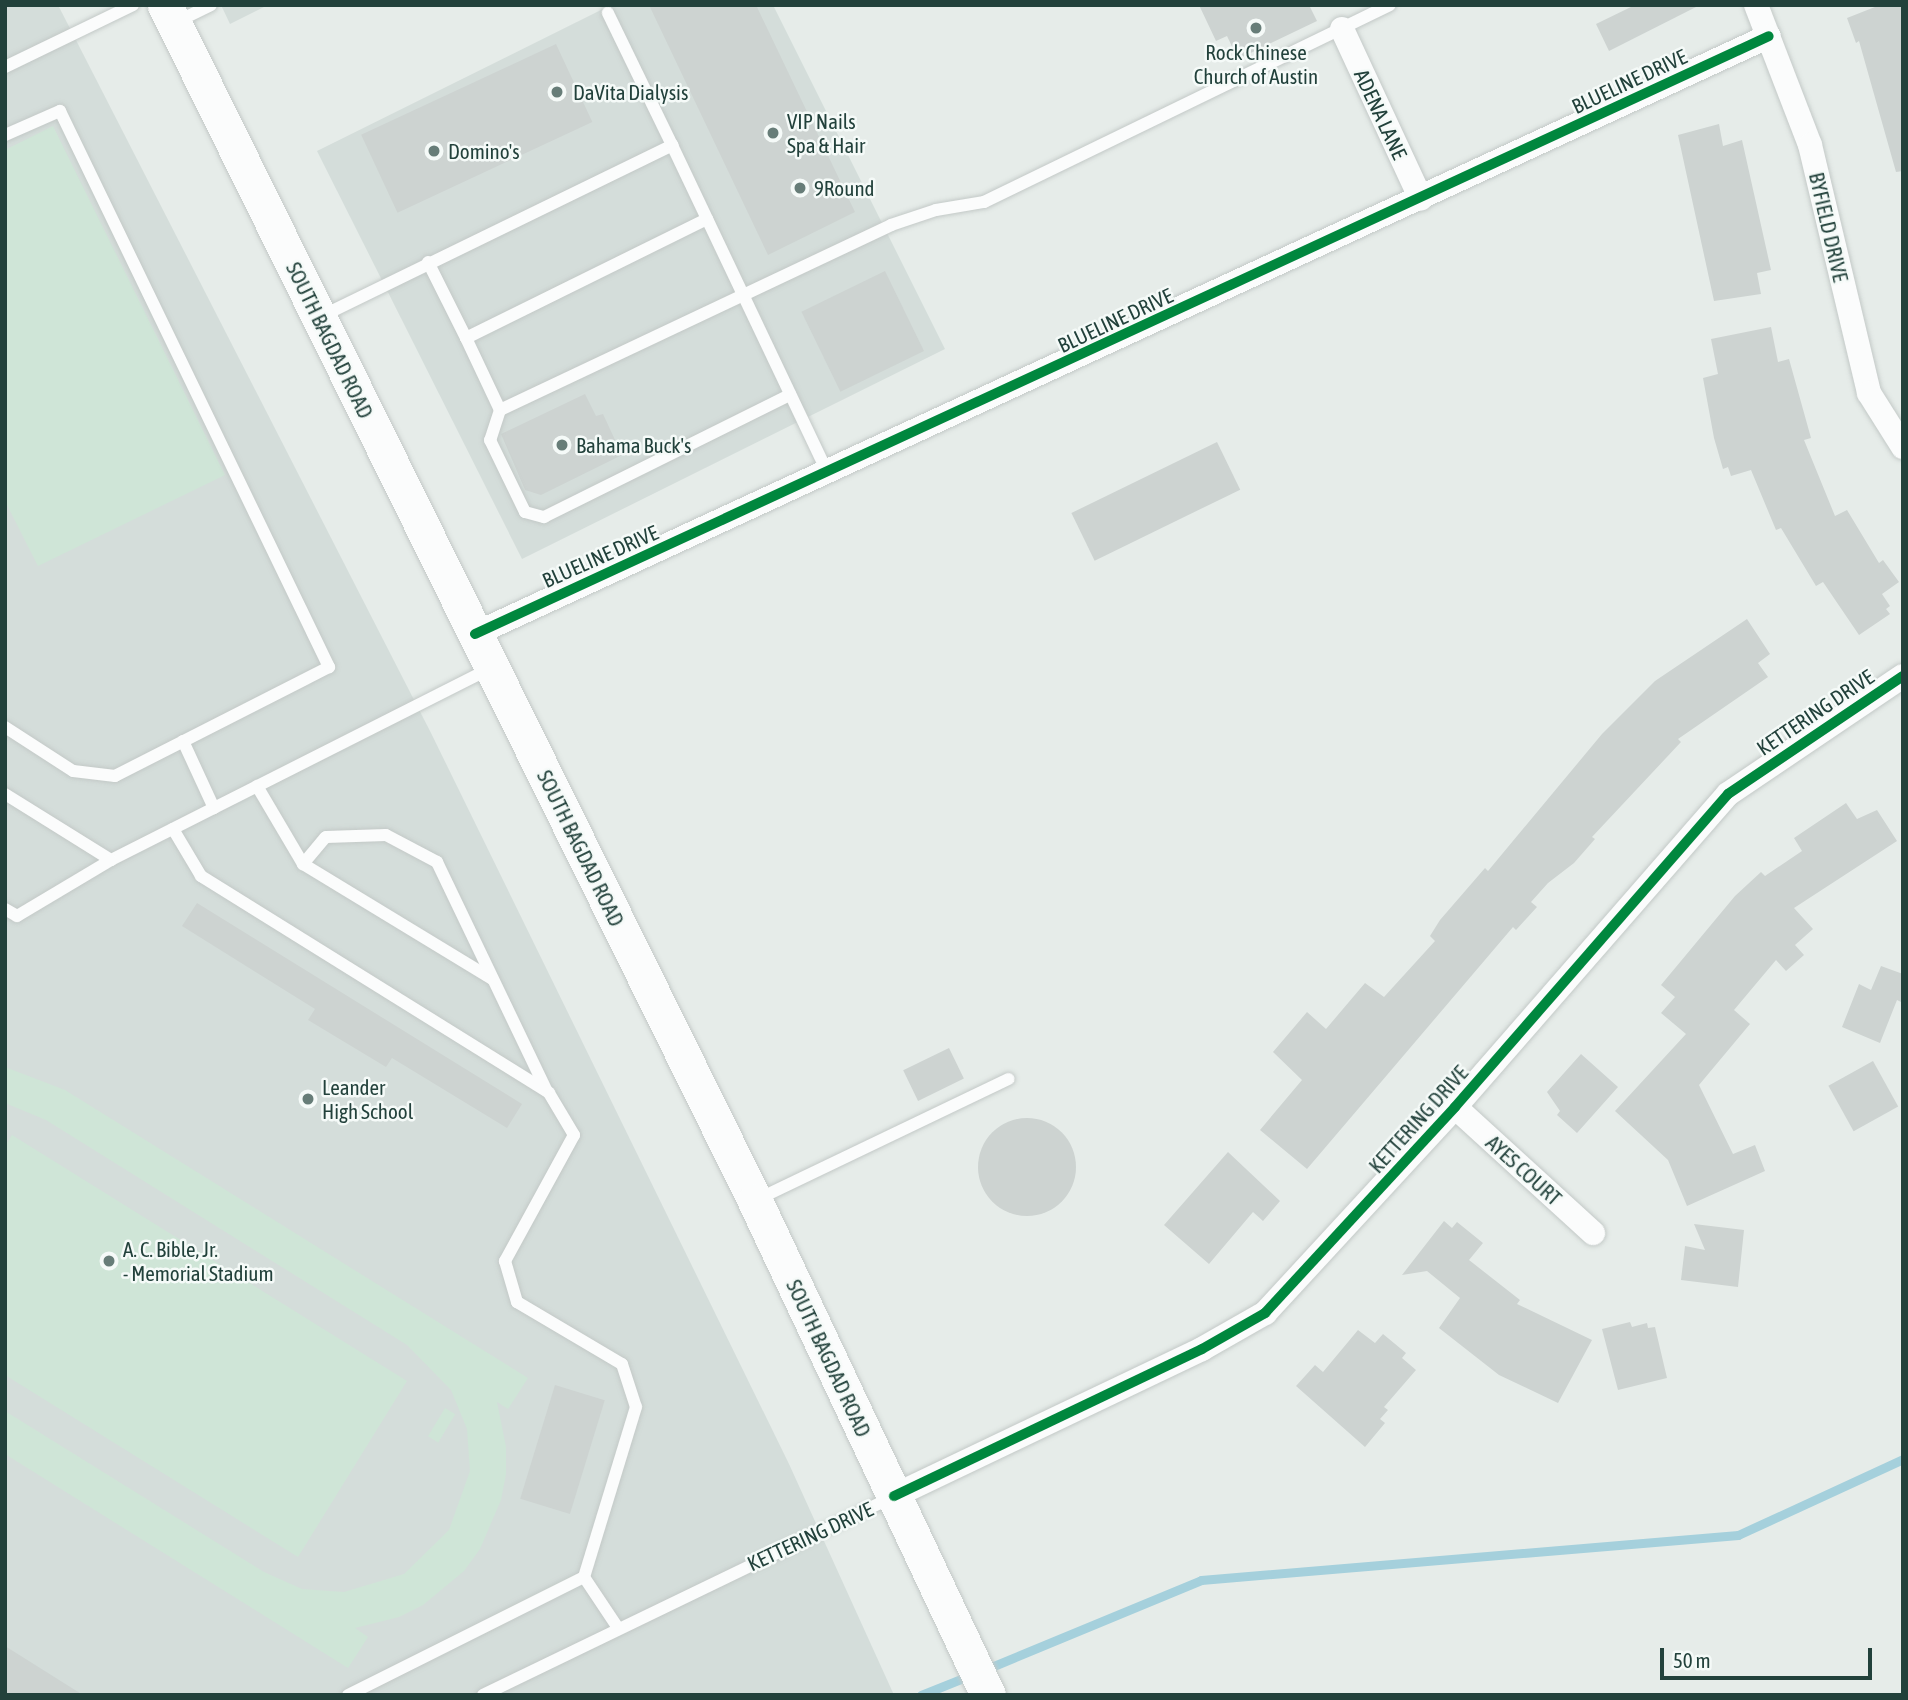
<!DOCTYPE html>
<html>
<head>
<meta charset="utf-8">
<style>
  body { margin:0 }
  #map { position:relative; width:1908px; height:1700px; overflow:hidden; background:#e6ece9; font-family:"Asap Condensed",sans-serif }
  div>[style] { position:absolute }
  .built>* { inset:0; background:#d4ddda }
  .green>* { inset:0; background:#cfe5d7; transform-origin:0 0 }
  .stream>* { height:9px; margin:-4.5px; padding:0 4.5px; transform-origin:4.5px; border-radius:4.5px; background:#a5d0dc }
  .building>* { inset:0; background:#cdd3d1; transform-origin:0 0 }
  .round { border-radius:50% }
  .roads { filter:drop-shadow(0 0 2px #c3c9c7) drop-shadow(0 0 2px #c3c9c7) }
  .service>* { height:12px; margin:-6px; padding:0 6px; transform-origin:6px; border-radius:6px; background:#fbfcfc }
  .minor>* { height:24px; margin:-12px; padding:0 12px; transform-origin:12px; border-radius:12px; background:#fbfcfc }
  .secondary>* { height:35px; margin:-17.5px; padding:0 17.5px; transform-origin:17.5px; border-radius:17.5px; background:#fbfcfc }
  .cycleway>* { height:10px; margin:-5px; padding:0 5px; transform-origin:5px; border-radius:5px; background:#00873e }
  .dots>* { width:19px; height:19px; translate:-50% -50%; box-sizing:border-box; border:4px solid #f5faf8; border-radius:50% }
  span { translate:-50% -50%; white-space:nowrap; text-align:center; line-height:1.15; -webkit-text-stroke:5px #f5faf8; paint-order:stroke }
  .poi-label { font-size:21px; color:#22413b }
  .left { translate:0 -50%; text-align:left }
  .street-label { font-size:21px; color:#22413b }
  .frame { position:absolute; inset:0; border:7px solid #22413b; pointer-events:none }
  .scale { position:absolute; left:1660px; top:1648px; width:212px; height:32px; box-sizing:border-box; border:4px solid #22413b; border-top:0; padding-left:9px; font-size:21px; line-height:24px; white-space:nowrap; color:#22413b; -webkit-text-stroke:5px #f5faf8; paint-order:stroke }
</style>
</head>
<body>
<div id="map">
  <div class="built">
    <i style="clip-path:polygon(5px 5px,58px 5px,431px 733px,789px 1464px,894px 1695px,5px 1695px)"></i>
    <i style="clip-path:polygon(221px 5px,268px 5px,230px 24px)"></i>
    <i style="clip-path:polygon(611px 5px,773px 5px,945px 349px,522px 559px,317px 151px)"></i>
  </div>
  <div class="green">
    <i style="clip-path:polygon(53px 126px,225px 475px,38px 566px,5px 501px,5px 150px)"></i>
    <i style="clip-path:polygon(5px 1067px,65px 1090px,528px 1378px,508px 1409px,497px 1402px,506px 1447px,506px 1474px,501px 1500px,480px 1549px,464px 1571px,423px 1605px,399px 1617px,355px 1628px,368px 1637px,348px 1668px,5px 1454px,5px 1411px,264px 1572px,302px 1589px,344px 1592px,404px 1574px,449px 1530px,470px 1471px,467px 1429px,451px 1390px,407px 1345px,46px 1120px,5px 1103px)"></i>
    <i style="clip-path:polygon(12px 1135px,407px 1381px,298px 1557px,5px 1375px,5px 1146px)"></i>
    <i style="left:445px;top:1408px;width:12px;height:33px;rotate:31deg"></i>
  </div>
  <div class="stream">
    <i style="left:984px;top:1670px;width:235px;rotate:-22.5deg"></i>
    <i style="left:1201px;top:1580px;width:539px;rotate:-4.79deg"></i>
    <i style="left:1738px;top:1535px;width:182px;rotate:-24.7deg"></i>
    <i style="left:921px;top:1695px;width:54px;rotate:-21.8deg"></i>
  </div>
  <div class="building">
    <i style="clip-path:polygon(649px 5px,756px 5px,855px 212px,768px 255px)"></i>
    <i style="clip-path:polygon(1199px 5px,1309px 5px,1317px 21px,1238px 59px,1227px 36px,1216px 41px)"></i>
    <i style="clip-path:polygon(1635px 5px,1700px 5px,1609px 51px,1596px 24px)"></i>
    <i style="clip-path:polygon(1880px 5px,1903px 5px,1903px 171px,1896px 172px,1859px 41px,1856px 43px,1847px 18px)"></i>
    <i style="left:556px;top:44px;width:86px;height:215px;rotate:65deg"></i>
    <i style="clip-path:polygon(1719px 124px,1723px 146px,1742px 140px,1771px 270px,1757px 273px,1761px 294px,1714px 301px,1678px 135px)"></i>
    <i style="left:885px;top:271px;width:89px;height:93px;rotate:64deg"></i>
    <i style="clip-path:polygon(1771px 327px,1778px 362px,1789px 359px,1811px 438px,1804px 440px,1835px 516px,1847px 510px,1879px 563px,1883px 560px,1899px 582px,1882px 594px,1890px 606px,1886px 609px,1890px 614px,1859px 635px,1823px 582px,1816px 586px,1781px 528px,1776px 530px,1751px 470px,1731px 476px,1728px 467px,1723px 469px,1714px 438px,1703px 378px,1718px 374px,1711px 339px)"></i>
    <i style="clip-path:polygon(585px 394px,596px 416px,603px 414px,622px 455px,541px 495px,525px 490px,501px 434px)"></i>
    <i style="left:1217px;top:442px;width:53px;height:162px;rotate:64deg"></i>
    <i style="clip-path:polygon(1747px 619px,1770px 654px,1758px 663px,1768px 677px,1678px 739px,1681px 742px,1592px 837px,1595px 839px,1574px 863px,1548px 883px,1531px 902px,1537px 907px,1516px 930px,1513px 927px,1307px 1169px,1260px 1130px,1302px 1080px,1273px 1052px,1307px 1012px,1326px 1029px,1365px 983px,1384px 997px,1435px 941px,1430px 936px,1440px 920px,1485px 868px,1488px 871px,1602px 734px,1655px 681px)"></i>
    <i style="clip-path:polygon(1846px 803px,1857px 819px,1877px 810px,1897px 841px,1794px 908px,1813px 929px,1795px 945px,1804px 955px,1786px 971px,1776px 960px,1734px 1010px,1750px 1024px,1699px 1085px,1733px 1154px,1755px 1145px,1765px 1171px,1687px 1206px,1668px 1160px,1615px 1111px,1686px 1034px,1661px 1013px,1675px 997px,1661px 985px,1735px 896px,1761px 872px,1765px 876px,1802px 851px,1794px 838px)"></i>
    <i style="clip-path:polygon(197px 903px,522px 1104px,507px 1128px,392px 1058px,386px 1067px,308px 1020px,315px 1009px,182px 926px)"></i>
    <i style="clip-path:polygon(1881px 966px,1903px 974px,1903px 1003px,1897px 1000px,1880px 1043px,1842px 1027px,1859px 984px,1871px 990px)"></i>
    <i style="left:949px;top:1048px;width:34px;height:51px;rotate:64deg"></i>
    <i style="clip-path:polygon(1581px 1054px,1618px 1087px,1577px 1133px,1557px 1115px,1560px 1111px,1547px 1092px)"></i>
    <i style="left:1873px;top:1061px;width:52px;height:51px;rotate:61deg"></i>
    <i class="round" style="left:978px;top:1118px;width:98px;height:98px"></i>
    <i style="clip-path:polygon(1228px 1152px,1280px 1201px,1263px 1221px,1253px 1212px,1209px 1264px,1164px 1225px)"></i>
    <i style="clip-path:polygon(1444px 1221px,1452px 1228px,1457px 1222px,1483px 1243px,1469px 1260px,1520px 1300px,1517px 1304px,1592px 1340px,1558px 1403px,1499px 1375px,1439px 1328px,1460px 1298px,1427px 1271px,1402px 1275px)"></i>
    <i style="clip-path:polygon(1694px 1224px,1744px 1230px,1738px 1287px,1681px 1280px,1685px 1246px,1705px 1250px)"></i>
    <i style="clip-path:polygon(1630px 1322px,1632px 1327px,1647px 1323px,1648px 1328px,1655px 1327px,1667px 1378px,1618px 1390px,1602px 1329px)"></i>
    <i style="clip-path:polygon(1358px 1330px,1375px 1343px,1383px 1334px,1406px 1353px,1402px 1358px,1416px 1370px,1384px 1407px,1388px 1410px,1380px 1419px,1385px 1423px,1365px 1447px,1296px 1386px,1315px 1365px,1323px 1372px)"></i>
    <i style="left:555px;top:1385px;width:52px;height:119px;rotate:17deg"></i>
    <i style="clip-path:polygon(5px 1646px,83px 1695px,5px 1695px)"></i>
  </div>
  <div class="roads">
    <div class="service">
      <i style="left:174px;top:23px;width:41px;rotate:-25.9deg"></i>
      <i style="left:5px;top:67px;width:142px;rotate:-25.8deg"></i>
      <i style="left:5px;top:135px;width:60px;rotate:-23.6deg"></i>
      <i style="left:60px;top:111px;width:618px;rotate:64.18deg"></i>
      <i style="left:329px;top:667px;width:240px;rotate:153deg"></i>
      <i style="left:115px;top:776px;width:42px;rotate:-173.2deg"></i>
      <i style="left:73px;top:771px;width:81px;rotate:-147.1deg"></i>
      <i style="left:672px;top:145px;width:363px;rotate:64.6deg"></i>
      <i style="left:428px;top:262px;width:85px;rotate:63.4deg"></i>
      <i style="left:466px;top:338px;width:269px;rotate:-26.3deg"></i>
      <i style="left:322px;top:316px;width:390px;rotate:-26deg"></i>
      <i style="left:672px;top:145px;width:147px;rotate:-115.9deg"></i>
      <i style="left:466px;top:338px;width:80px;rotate:64.7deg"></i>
      <i style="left:500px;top:410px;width:433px;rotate:-25.3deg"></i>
      <i style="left:891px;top:225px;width:47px;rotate:-18.4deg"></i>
      <i style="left:936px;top:210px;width:49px;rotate:-9.5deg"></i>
      <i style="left:984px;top:202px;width:451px;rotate:-25.9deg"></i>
      <i style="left:500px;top:410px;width:32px;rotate:108deg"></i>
      <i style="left:490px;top:440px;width:80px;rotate:64.1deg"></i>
      <i style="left:525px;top:512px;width:20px;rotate:15deg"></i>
      <i style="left:544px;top:517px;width:275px;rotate:-26.4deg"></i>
      <i style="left:183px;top:741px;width:74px;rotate:65.2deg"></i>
      <i style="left:257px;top:786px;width:91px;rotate:59.5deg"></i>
      <i style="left:303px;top:864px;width:221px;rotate:31.3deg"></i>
      <i style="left:5px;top:794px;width:125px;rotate:31.9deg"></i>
      <i style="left:111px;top:860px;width:426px;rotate:-26.8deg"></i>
      <i style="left:173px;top:829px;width:55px;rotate:59.2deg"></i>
      <i style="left:201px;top:876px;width:410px;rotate:31.9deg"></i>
      <i style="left:549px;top:1093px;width:49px;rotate:59.2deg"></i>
      <i style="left:574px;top:1135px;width:144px;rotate:118.7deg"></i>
      <i style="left:505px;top:1261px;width:43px;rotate:73.7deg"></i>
      <i style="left:517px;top:1302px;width:122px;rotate:30.6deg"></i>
      <i style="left:622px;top:1364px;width:45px;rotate:72deg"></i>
      <i style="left:636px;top:1407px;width:178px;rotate:107deg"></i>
      <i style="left:584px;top:1577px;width:264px;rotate:153.4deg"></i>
      <i style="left:303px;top:864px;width:35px;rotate:-50deg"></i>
      <i style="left:326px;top:837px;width:60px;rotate:-1.9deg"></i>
      <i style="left:386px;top:835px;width:58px;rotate:27.9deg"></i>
      <i style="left:437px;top:862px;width:252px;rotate:64.4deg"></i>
      <i style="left:5px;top:909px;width:14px;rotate:30deg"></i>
      <i style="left:17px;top:916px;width:109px;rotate:-30.8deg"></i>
      <i style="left:756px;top:1200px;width:280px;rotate:-25.6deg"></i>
      <i style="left:584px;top:1577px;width:61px;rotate:56.3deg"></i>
      <i style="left:483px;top:1695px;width:454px;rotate:-25.8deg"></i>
    </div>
    <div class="minor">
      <i style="left:1756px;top:5px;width:150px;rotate:68.9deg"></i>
      <i style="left:1810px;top:145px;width:255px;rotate:76.6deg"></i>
      <i style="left:1869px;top:393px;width:64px;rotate:57.8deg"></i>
      <i style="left:1342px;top:29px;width:187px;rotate:65.1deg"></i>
      <i style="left:475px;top:634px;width:1425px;rotate:-24.8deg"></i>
      <i style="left:1455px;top:1107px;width:187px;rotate:42.4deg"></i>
      <i style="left:894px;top:1496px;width:341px;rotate:-25.5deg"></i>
      <i style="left:1202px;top:1349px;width:73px;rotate:-29.7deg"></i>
      <i style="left:1265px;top:1313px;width:280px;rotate:-47.3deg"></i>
      <i style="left:1455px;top:1107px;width:415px;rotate:-48.9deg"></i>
      <i style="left:1728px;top:794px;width:211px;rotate:-34deg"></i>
    </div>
    <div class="secondary">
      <i style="left:165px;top:5px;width:1334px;rotate:63.74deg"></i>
      <i style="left:755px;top:1201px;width:546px;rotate:64.75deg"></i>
    </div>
  </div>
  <div class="cycleway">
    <i style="left:475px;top:634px;width:1425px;rotate:-24.8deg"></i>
    <i style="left:894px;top:1496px;width:341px;rotate:-25.5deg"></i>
    <i style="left:1202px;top:1349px;width:73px;rotate:-29.7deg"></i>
    <i style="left:1265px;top:1313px;width:280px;rotate:-47.3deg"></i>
    <i style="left:1455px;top:1107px;width:415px;rotate:-48.9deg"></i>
    <i style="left:1728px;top:794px;width:211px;rotate:-34deg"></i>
  </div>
  <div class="dots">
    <i style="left:1256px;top:28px;background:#677d78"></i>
    <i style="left:557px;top:92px;background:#677d78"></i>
    <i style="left:773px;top:133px;background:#677d78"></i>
    <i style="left:434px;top:151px;background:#677d78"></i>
    <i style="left:800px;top:188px;background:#677d78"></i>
    <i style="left:562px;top:445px;background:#677d78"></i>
    <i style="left:308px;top:1099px;background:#677d78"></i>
    <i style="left:109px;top:1261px;background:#677d78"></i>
  </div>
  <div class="poi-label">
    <span style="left:1256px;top:64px">Rock Chinese<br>Church of Austin</span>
    <span class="left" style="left:573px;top:92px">DaVita Dialysis</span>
    <span class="left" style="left:787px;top:133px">VIP Nails<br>Spa &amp; Hair</span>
    <span class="left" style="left:448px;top:151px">Domino's</span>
    <span class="left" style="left:814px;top:188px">9Round</span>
    <span class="left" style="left:576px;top:445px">Bahama Buck's</span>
    <span class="left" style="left:322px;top:1099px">Leander<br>High School</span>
    <span class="left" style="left:123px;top:1261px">A. C. Bible, Jr.<br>- Memorial Stadium</span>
  </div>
  <div class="street-label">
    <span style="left:1629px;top:81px;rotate:-25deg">BLUELINE DRIVE</span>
    <span style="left:1381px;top:114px;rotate:65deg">ADENA LANE</span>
    <span style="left:1829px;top:227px;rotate:77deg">BYFIELD DRIVE</span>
    <span style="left:1115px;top:320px;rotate:-25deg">BLUELINE DRIVE</span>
    <span style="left:330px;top:340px;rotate:64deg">SOUTH BAGDAD ROAD</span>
    <span style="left:600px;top:556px;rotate:-24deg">BLUELINE DRIVE</span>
    <span style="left:1815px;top:712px;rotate:-34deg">KETTERING DRIVE</span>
    <span style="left:581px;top:848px;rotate:64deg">SOUTH BAGDAD ROAD</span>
    <span style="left:1418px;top:1119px;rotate:-48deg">KETTERING DRIVE</span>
    <span style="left:1524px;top:1170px;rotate:42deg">AYES COURT</span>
    <span style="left:829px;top:1358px;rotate:65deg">SOUTH BAGDAD ROAD</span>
    <span style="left:810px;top:1536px;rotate:-25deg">KETTERING DRIVE</span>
  </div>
  <div class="frame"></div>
  <div class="scale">50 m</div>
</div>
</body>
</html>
